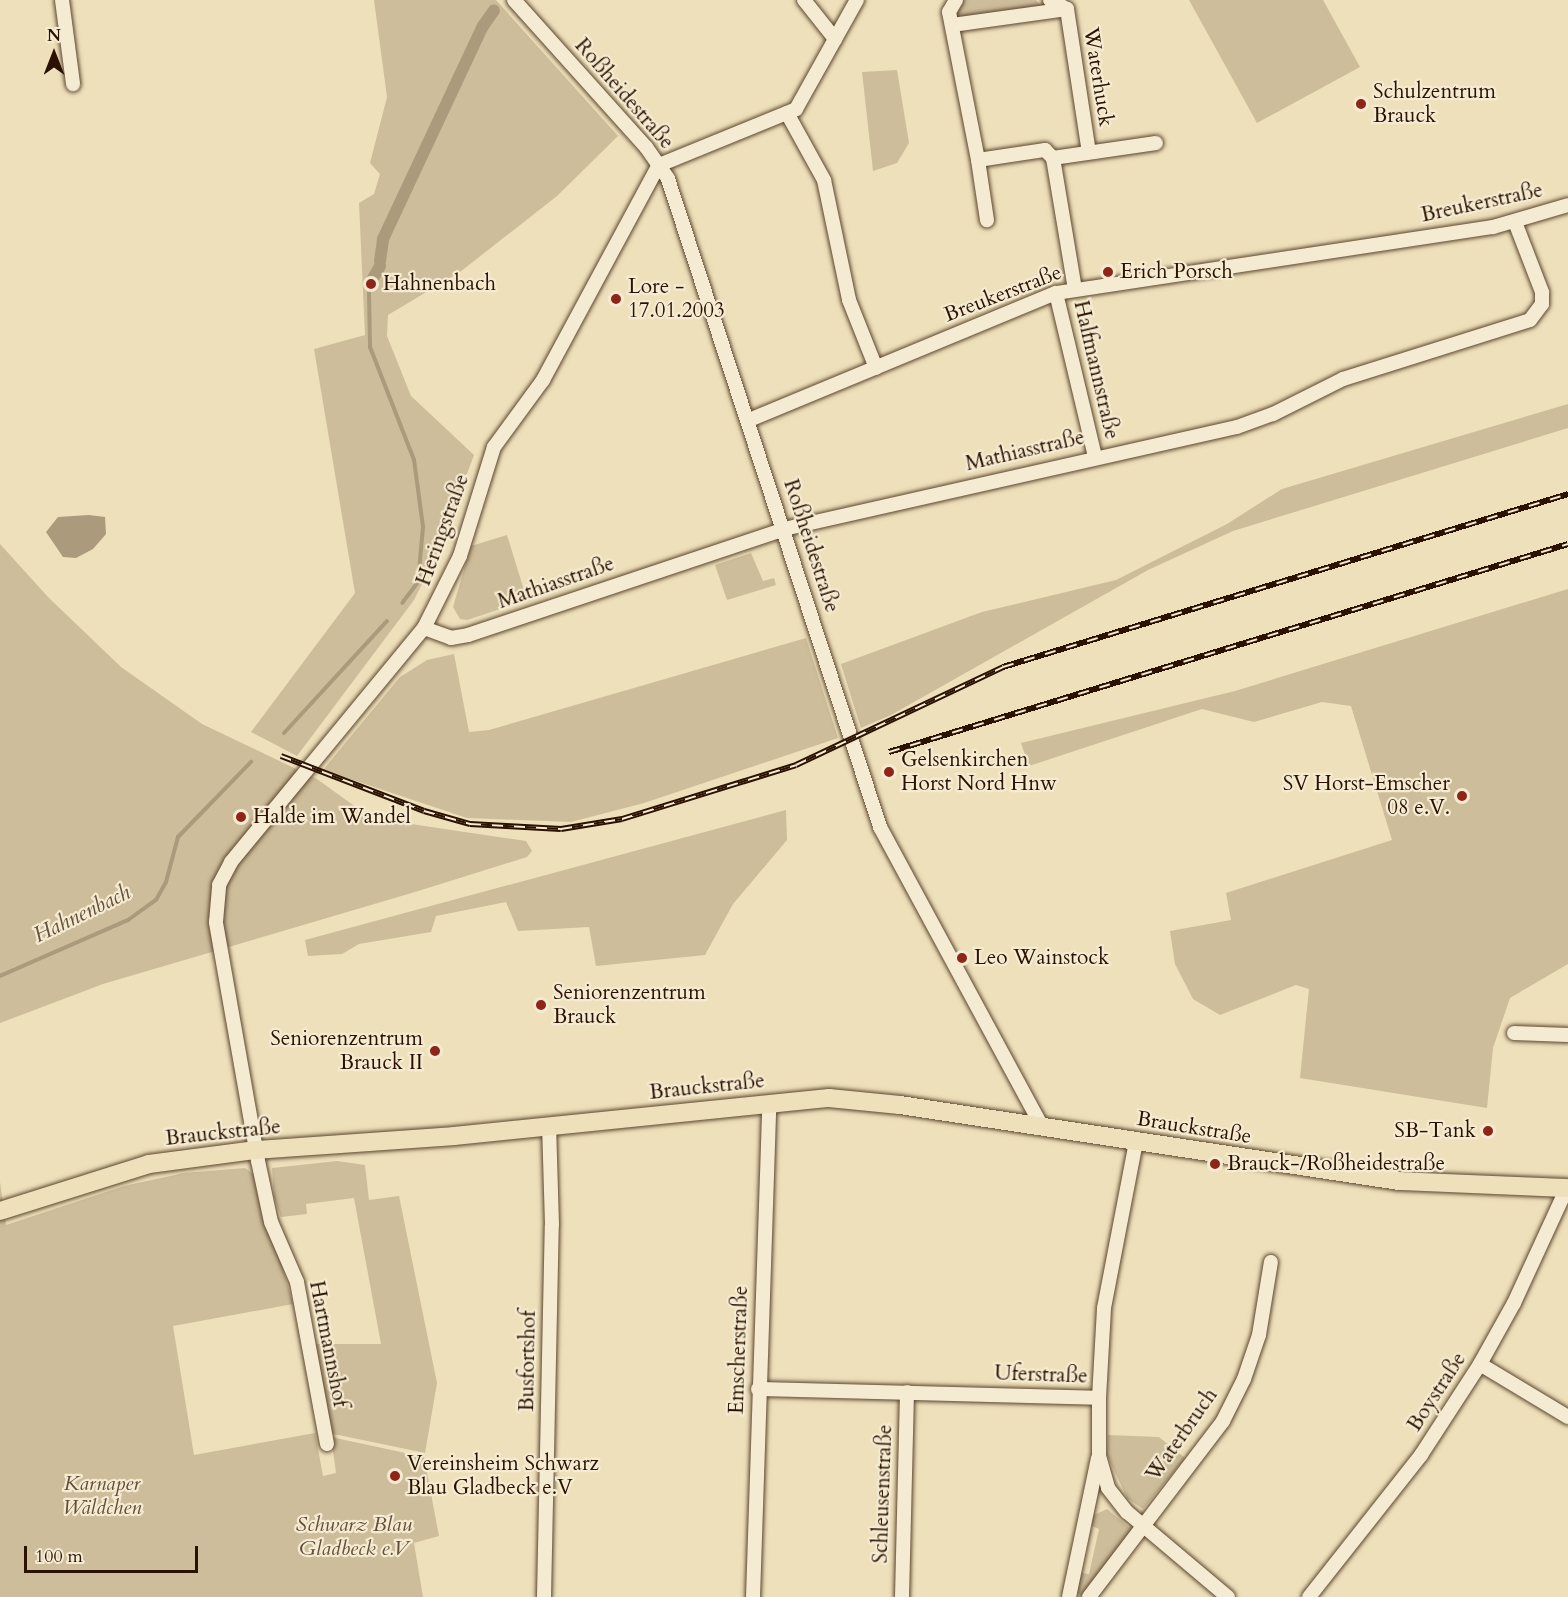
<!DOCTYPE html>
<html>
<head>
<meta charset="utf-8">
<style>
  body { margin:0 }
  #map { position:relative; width:1568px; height:1597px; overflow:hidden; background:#eee0ba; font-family:Cardo,serif }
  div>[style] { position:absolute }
  .green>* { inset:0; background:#cdbd9a }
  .water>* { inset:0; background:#ab9a7b }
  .stream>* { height:4px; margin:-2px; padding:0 2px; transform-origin:2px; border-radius:2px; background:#ab9a7b }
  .canal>* { height:12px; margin:-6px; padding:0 6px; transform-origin:6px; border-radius:6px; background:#ab9a7b }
  .roads { filter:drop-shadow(0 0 2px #5b452e) drop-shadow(0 0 2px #5b452e) }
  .minor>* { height:14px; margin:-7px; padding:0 7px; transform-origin:7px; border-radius:7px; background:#f4ebd2 }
  .major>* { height:18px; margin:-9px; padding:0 9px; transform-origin:9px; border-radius:9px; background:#eee0ba }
  .rail>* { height:6px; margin-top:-3px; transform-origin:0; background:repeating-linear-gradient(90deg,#f4ebd2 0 11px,#2a1100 0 22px); box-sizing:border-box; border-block:2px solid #2a1100 }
  .dots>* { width:16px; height:16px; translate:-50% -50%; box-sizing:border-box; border:3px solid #f4ebd2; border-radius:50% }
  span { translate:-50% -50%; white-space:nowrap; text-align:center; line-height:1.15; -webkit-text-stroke:4.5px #f4ebd2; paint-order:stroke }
  .street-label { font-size:21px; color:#2a1100 }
  .poi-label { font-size:21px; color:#2a1100 }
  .left { translate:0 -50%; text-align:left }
  .right { translate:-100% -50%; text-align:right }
  .park-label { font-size:21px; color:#634d36; font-style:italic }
  .water-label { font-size:22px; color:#644f37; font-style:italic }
  .north { position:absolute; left:24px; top:24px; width:60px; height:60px; -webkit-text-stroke:4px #f4ebd2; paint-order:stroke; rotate:0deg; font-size:16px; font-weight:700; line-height:24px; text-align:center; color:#2a1100 }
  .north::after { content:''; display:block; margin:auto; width:21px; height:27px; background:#2a1100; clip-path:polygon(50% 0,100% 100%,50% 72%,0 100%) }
  .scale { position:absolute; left:24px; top:1546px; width:174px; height:27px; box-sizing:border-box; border:3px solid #2a1100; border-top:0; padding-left:8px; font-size:18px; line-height:21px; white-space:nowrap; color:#2a1100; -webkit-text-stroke:4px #f4ebd2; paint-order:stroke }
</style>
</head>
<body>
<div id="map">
  <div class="green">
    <i style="clip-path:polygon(374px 0,496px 0,618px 136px,557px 196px,460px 272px,388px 315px,387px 336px,411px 396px,474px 455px,437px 554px,414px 600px,297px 756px,251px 732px,355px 593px,314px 349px,365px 335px,359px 203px,374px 194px,380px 174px,370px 163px,387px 97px)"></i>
    <i style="clip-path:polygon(961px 0,1036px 0,1042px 7px,958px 19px,955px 11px)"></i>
    <i style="clip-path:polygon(1189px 0,1323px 0,1360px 67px,1257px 123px)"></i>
    <i style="clip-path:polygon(897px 70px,909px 143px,897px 163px,873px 171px,862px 72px)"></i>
    <i style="clip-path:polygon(1568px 404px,1568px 428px,1233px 531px,1148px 570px,891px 715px,861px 728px,841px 664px,982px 612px,1116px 580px,1227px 524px,1282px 489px)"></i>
    <i style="clip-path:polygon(507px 535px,527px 600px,467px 620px,460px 619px,453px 607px,471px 546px)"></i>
    <i style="clip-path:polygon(0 544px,48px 597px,121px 667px,202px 724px,317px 779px,371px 818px,526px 841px,532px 851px,527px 857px,415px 892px,103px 984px,0 1023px)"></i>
    <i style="clip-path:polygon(751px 553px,763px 581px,774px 578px,776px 585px,727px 600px,715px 565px)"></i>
    <i style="clip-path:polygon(1568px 589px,1568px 964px,1510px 998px,1493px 1048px,1487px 1108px,1300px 1078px,1309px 989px,1296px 985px,1220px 1015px,1193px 999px,1175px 964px,1170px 931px,1231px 920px,1226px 893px,1392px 840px,1351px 706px,1322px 702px,1254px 722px,1202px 709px,1029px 766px,1021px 743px,1235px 691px)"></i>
    <i style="clip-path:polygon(806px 638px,838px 738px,644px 803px,571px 822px,467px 818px,323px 770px,400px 677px,427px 660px,454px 654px,469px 732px,489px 730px)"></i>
    <i style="clip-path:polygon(786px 810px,787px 840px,733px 904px,705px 955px,596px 966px,589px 927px,518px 931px,506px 902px,436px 916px,431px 932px,359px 944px,342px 954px,308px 956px,305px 940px)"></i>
    <i style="clip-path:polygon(337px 1161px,365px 1165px,369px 1200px,399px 1196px,437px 1383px,425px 1453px,329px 1433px,314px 1344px,381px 1344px,354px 1198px,306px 1204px,307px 1214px,281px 1217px,274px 1197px,272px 1168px)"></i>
    <i style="clip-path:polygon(245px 1168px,256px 1176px,293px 1304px,173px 1326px,194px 1455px,315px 1433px,323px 1476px,336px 1473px,331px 1437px,424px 1457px,439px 1536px,414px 1543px,423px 1597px,0 1597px,0 1182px,6px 1225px,124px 1186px,184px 1173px)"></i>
    <i style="clip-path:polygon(1108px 1435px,1159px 1437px,1185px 1458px,1143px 1509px,1127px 1498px,1107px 1455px)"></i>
    <i style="clip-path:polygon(1107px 1509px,1132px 1530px,1081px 1596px,1076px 1591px,1080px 1573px,1089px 1574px,1099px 1529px,1090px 1525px,1092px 1516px)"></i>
  </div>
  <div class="water">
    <i style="clip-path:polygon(89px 515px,105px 517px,106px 534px,93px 549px,76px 558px,63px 557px,46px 532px,58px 517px)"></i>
  </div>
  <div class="stream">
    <i style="left:369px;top:293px;width:54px;rotate:88.9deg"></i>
    <i style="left:370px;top:347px;width:121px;rotate:68.7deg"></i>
    <i style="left:414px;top:460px;width:68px;rotate:82.3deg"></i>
    <i style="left:423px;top:527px;width:55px;rotate:95.2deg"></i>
    <i style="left:418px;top:582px;width:26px;rotate:127deg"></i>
    <i style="left:284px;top:733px;width:152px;rotate:-47.4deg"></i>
    <i style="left:0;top:976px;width:140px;rotate:-23.6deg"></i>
    <i style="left:128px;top:920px;width:34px;rotate:-36deg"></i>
    <i style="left:156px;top:900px;width:21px;rotate:-61deg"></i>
    <i style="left:166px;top:882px;width:47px;rotate:-75.1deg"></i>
    <i style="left:178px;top:837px;width:105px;rotate:-45.8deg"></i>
  </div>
  <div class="canal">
    <i style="left:380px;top:261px;width:22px;rotate:-82deg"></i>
    <i style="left:383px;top:239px;width:235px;rotate:-64.9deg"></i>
    <i style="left:483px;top:26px;width:19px;rotate:-55deg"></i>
    <i style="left:372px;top:280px;width:16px;rotate:-60deg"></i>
  </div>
  <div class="roads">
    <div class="minor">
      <i style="left:62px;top:0;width:85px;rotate:82.5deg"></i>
      <i style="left:514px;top:0;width:198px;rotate:48.1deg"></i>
      <i style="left:646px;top:147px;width:39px;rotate:55deg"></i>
      <i style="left:668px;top:179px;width:682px;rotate:71.88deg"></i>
      <i style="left:880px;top:827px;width:340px;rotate:61.6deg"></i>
      <i style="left:804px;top:0;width:50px;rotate:51.5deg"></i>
      <i style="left:956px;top:0;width:14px;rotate:120deg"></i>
      <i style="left:949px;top:12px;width:151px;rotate:78.9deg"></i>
      <i style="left:978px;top:160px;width:68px;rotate:-8.5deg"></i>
      <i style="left:1045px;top:150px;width:11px;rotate:45deg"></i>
      <i style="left:1053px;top:158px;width:133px;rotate:80.5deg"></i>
      <i style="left:1050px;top:0;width:19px;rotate:28deg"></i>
      <i style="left:1067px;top:9px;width:145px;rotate:81.3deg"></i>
      <i style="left:952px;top:25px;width:116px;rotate:-7.9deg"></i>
      <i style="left:787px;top:113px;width:77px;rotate:61.1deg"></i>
      <i style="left:824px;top:180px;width:123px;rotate:78.2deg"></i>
      <i style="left:849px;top:300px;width:73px;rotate:68.3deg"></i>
      <i style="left:1053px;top:158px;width:104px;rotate:-8.3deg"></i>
      <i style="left:978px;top:160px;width:61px;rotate:81.5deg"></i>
      <i style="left:1056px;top:293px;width:169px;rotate:76.6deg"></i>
      <i style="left:749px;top:420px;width:332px;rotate:-22.5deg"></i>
      <i style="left:1056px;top:293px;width:442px;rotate:-8.6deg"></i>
      <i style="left:1493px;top:227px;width:78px;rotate:-16.3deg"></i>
      <i style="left:424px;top:628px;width:29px;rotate:20deg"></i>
      <i style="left:451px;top:638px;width:17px;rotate:-10deg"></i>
      <i style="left:468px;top:635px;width:333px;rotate:-18.5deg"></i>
      <i style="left:784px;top:529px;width:464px;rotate:-12.7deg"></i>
      <i style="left:1237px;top:427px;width:38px;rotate:-20deg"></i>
      <i style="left:1273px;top:414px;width:78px;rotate:-26.6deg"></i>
      <i style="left:1343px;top:379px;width:196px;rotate:-17.5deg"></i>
      <i style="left:1530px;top:320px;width:20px;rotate:-53deg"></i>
      <i style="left:1542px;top:304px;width:12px;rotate:-90deg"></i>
      <i style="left:1542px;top:292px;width:75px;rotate:-111.1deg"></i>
      <i style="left:1514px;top:1033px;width:54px;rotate:2.1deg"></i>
      <i style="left:1480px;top:1364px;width:103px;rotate:31.1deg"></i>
      <i style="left:758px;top:1389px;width:341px;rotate:1.5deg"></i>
      <i style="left:1099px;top:1398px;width:90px;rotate:-86.8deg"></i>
      <i style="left:1104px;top:1308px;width:169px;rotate:-79.1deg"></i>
      <i style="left:1099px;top:1398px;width:58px;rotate:90deg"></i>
      <i style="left:1099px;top:1456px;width:33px;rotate:74deg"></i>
      <i style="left:1108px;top:1488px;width:31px;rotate:52deg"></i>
      <i style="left:1127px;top:1512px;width:132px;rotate:40.1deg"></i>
      <i style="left:327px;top:1444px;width:165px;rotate:-100.5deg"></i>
      <i style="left:297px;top:1282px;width:65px;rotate:-113.4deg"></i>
      <i style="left:271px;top:1222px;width:62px;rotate:-102deg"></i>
      <i style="left:258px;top:1161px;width:243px;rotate:-100deg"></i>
      <i style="left:216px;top:922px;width:37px;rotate:-85deg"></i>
      <i style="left:219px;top:885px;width:26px;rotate:-62deg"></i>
      <i style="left:231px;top:862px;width:303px;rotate:-50.5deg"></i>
      <i style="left:424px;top:628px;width:80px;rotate:-63.4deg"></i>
      <i style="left:460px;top:556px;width:114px;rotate:-72.7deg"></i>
      <i style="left:494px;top:447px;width:83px;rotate:-53.8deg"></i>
      <i style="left:543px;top:380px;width:244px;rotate:-61.7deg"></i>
      <i style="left:659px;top:165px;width:148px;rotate:-22.2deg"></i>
      <i style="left:796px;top:109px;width:125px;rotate:-60.8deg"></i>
      <i style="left:544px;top:1597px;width:372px;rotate:-88.8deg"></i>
      <i style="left:552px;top:1225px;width:99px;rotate:-91.7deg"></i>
      <i style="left:753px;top:1597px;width:493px;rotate:-88.1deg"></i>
      <i style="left:902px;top:1597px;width:205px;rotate:-88.6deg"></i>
      <i style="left:1069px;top:1597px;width:142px;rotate:-78.2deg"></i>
      <i style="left:1089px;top:1597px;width:221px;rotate:-52.7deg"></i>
      <i style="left:1223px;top:1421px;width:47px;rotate:-63.4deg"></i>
      <i style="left:1244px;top:1379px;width:46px;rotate:-71.2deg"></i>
      <i style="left:1259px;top:1335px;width:74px;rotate:-80.7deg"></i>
      <i style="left:1309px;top:1597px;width:181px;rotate:-51.7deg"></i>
      <i style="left:1421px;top:1455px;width:108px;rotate:-57deg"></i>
      <i style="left:1480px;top:1364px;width:70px;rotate:-60.9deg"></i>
      <i style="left:1514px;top:1303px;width:127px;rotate:-65.3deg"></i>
    </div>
    <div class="major">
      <i style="left:0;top:1211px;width:156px;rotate:-17.5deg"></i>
      <i style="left:149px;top:1164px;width:108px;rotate:-7.5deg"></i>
      <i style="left:256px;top:1150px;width:198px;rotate:-4deg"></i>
      <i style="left:454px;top:1136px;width:377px;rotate:-5.8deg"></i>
      <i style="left:829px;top:1098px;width:71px;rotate:5.6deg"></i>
      <i style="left:900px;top:1105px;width:505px;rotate:8.66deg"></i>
      <i style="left:1399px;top:1181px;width:169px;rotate:2.4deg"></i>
    </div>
  </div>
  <div class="rail">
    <i style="left:889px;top:752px;width:710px;rotate:-17.03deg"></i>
    <i style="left:281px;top:756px;width:153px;rotate:21deg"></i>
    <i style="left:424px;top:811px;width:48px;rotate:15.8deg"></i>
    <i style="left:470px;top:824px;width:91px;rotate:3.1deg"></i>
    <i style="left:561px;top:829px;width:62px;rotate:-9.3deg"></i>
    <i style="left:622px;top:819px;width:182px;rotate:-17.2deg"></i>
    <i style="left:796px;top:765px;width:229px;rotate:-25.3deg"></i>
    <i style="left:1003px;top:667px;width:591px;rotate:-17.02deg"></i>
  </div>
  <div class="dots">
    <i style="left:1361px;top:104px;background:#8f2418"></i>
    <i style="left:1108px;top:272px;background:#8f2418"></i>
    <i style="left:371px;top:284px;background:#8f2418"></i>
    <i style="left:616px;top:299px;background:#8f2418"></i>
    <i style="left:889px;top:772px;background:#8f2418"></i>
    <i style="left:1462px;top:796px;background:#8f2418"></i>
    <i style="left:241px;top:817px;background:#8f2418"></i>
    <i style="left:962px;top:958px;background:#8f2418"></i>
    <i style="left:541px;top:1005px;background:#8f2418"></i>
    <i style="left:435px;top:1051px;background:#8f2418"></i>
    <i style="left:1488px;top:1131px;background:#8f2418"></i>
    <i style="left:1215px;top:1164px;background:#8f2418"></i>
    <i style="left:395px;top:1476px;background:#8f2418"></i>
  </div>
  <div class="street-label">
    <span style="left:1098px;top:77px;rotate:81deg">Waterhuck</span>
    <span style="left:624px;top:94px;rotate:49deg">Roßheidestraße</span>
    <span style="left:1482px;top:203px;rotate:-12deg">Breukerstraße</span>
    <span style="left:1003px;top:294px;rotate:-21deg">Breukerstraße</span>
    <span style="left:1096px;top:370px;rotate:77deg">Halfmannstraße</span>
    <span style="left:1025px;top:451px;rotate:-13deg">Mathiasstraße</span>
    <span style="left:443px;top:530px;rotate:-70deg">Heringstraße</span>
    <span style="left:811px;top:546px;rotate:72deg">Roßheidestraße</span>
    <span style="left:556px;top:583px;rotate:-19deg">Mathiasstraße</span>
    <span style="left:707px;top:1087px;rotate:-6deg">Brauckstraße</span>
    <span style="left:1194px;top:1128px;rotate:9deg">Brauckstraße</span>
    <span style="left:223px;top:1133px;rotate:-6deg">Brauckstraße</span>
    <span style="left:328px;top:1344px;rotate:79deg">Hartmannshof</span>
    <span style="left:739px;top:1350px;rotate:-88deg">Emscherstraße</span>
    <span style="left:528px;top:1361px;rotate:-89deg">Busfortshof</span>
    <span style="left:1041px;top:1375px;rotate:2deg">Uferstraße</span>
    <span style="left:1437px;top:1392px;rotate:-57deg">Boystraße</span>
    <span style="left:1182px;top:1435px;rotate:-55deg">Waterbruch</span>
    <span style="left:883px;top:1494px;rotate:-88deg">Schleusenstraße</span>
  </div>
  <div class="poi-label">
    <span class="left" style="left:1373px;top:104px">Schulzentrum<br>Brauck</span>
    <span class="left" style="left:1120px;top:272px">Erich Porsch</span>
    <span class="left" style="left:383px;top:284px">Hahnenbach</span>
    <span class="left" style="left:628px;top:299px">Lore -<br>17.01.2003</span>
    <span class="left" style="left:901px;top:772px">Gelsenkirchen<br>Horst Nord Hnw</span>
    <span class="right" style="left:1450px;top:796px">SV Horst-Emscher<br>08 e.V.</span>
    <span class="left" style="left:253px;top:817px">Halde im Wandel</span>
    <span class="left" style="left:974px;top:958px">Leo Wainstock</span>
    <span class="left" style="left:553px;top:1005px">Seniorenzentrum<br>Brauck</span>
    <span class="right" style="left:423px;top:1051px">Seniorenzentrum<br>Brauck II</span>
    <span class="right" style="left:1476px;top:1131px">SB-Tank</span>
    <span class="left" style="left:1227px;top:1164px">Brauck-/Roßheidestraße</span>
    <span class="left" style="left:407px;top:1476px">Vereinsheim Schwarz<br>Blau Gladbeck e.V</span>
  </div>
  <div class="park-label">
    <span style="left:102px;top:1496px">Karnaper<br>Wäldchen</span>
    <span style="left:354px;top:1537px">Schwarz Blau<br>Gladbeck e.V</span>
  </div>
  <div class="water-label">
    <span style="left:82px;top:914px;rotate:-26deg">Hahnenbach</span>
  </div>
  <div class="north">N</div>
  <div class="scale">100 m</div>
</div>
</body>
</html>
